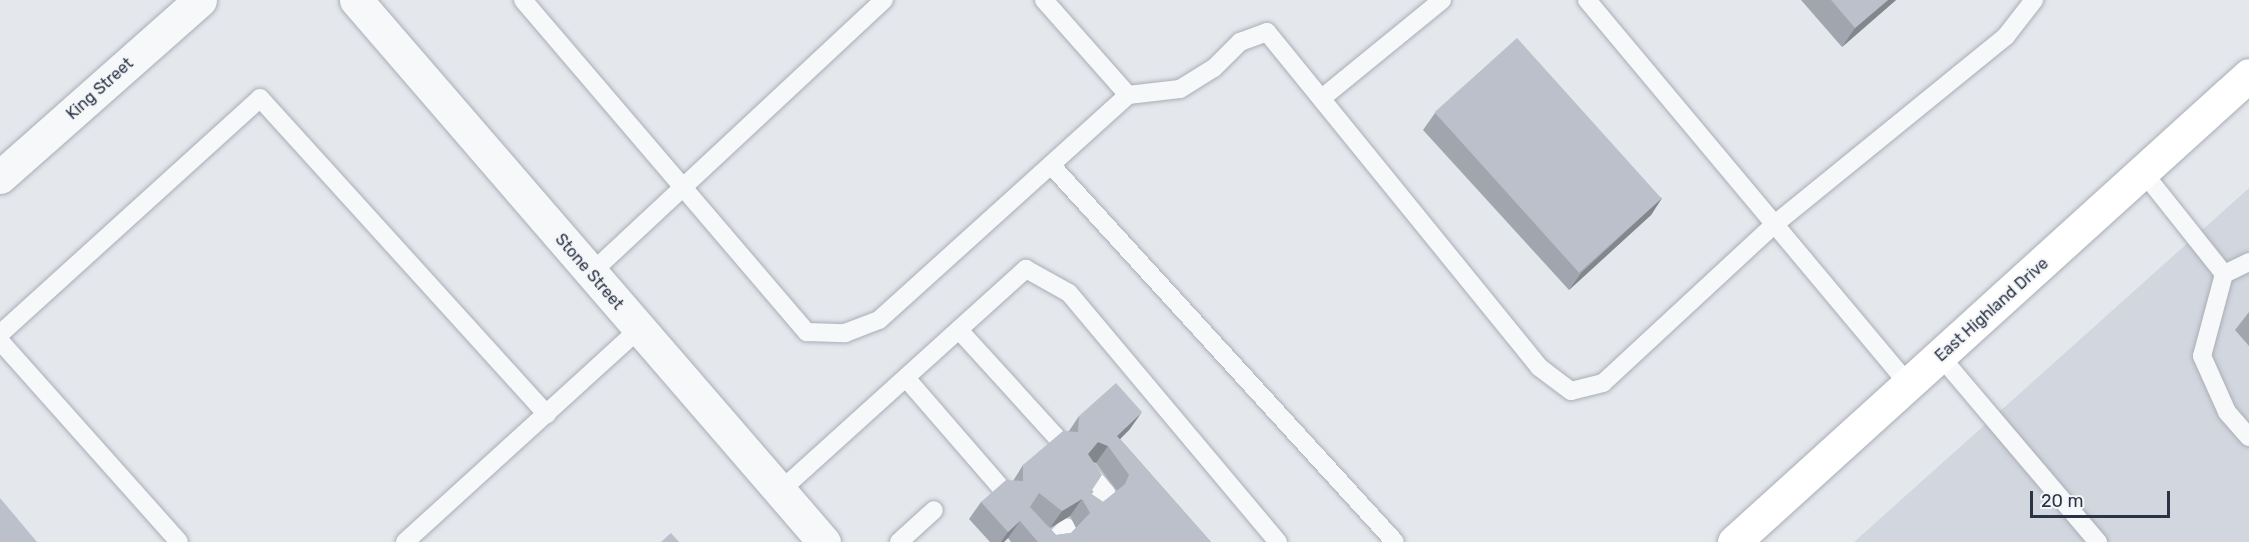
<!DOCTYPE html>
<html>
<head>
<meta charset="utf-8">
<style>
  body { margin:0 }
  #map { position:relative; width:2249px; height:542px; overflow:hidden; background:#e4e7ec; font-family:Rubik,sans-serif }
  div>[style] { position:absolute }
  .built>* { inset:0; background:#d2d6de }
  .roads { filter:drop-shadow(0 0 2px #a9aeb7) drop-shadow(0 0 2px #a9aeb7) }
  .service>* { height:18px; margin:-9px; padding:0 9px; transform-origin:9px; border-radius:9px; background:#f7f8fa }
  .minor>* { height:33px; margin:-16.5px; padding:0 16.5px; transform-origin:16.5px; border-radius:16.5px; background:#f7f8fa }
  .primary>* { height:33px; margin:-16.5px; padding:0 16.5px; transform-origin:16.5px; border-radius:16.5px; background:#fff }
  .wall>* { inset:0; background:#a1a5ae }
  .shaded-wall>* { inset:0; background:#83868d }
  .building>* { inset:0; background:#bbc0ca; transform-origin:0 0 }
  span { translate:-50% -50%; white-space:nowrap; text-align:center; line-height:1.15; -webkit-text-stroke:4.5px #f4f6f9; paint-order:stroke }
  .street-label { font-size:16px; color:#2b3445 }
  .scale { position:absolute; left:2030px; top:491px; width:140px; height:27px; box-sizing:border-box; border:3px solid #2b3445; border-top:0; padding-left:8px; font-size:18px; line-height:21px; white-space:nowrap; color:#2b3445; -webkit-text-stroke:4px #f4f6f9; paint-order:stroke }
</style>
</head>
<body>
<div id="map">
  <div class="built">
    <i style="clip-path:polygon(2249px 188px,2249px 542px,1854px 542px)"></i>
  </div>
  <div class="roads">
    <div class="service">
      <i style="left:523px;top:0;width:437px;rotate:49.5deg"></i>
      <i style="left:807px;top:332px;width:38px;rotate:2deg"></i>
      <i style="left:845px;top:333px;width:36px;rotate:-21deg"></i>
      <i style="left:879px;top:320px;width:336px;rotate:-42.1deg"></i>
      <i style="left:1128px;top:95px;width:52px;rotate:-6.6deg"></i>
      <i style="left:1180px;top:89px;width:40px;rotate:-32deg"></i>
      <i style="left:1214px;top:68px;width:37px;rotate:-45deg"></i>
      <i style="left:1240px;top:42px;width:29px;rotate:-20deg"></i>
      <i style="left:1267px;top:32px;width:432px;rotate:50.9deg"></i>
      <i style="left:1539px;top:367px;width:40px;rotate:37deg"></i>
      <i style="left:1571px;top:391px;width:33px;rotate:-14deg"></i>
      <i style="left:1603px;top:383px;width:234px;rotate:-42.8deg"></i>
      <i style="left:1775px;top:224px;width:298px;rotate:-39.1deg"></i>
      <i style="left:2006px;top:36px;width:46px;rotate:-52.1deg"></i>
      <i style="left:1044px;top:0;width:127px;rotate:48.5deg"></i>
      <i style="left:1587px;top:0;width:502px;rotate:50.09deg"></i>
      <i style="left:1322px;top:98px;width:155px;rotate:-39.2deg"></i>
      <i style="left:1051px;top:165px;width:510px;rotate:47.62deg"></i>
      <i style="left:2143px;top:172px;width:130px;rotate:51.5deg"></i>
      <i style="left:2249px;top:262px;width:28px;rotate:154deg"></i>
      <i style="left:2224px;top:274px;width:85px;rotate:105deg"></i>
      <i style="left:2202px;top:356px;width:61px;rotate:65.9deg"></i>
      <i style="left:2227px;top:412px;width:33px;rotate:49deg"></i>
      <i style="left:590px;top:274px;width:402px;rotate:-43deg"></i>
      <i style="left:959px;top:330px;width:149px;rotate:47.7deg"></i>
      <i style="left:0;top:334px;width:351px;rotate:-42.2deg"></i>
      <i style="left:260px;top:98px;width:427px;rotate:47.8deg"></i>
      <i style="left:0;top:341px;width:269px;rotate:48.3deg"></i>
      <i style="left:1941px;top:357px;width:243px;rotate:49.7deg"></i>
      <i style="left:906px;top:378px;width:148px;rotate:49.1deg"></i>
      <i style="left:1087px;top:470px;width:30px;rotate:50deg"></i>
      <i style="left:1106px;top:493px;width:23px;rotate:139deg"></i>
      <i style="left:779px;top:492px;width:333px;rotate:-42.1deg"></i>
      <i style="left:1026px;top:269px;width:49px;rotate:29.2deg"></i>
      <i style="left:1069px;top:293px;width:325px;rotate:50deg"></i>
      <i style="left:405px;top:542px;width:315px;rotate:-42.3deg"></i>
      <i style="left:899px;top:542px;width:47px;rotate:-42.4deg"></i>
      <i style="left:1052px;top:542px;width:21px;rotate:-45deg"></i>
    </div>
    <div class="minor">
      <i style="left:356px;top:0;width:716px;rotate:49.19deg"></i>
      <i style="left:0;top:177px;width:267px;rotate:-41.5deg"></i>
    </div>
    <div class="primary">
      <i style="left:1734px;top:542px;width:695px;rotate:-42.2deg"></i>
    </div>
  </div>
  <div class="wall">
    <i style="clip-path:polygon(1801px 0,1896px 0,1842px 47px)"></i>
    <i style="clip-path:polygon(1435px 113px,1662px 198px,1651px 215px,1569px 290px,1423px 130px)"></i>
    <i style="clip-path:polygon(2249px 312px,2249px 346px,2235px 330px)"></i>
    <i style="clip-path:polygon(evenodd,1079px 416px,1130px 429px,1120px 439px,1211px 542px,1011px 542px,1008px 538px,1004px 542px,990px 542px,969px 519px,981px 502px,1013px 481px,1023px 465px,1069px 431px,1079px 416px,1093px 462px,1096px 463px,1117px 491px,1103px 502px,1090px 493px,1093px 462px,1079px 416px,1070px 516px,1076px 528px,1071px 533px,1056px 535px,1046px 524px,1050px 528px,1070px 516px)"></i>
  </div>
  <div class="shaded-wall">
    <i style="clip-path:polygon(1888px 0,1896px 0,1842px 47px,1855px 28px)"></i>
    <i style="clip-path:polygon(1662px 198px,1651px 215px,1569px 290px,1581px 273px)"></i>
    <i style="clip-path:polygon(1142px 412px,1130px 429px,1110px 449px,1117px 436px)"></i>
    <i style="clip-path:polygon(1098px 442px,1108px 446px,1096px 463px,1086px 459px,1088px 454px)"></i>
    <i style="clip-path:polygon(1082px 499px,1070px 516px,1050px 528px,1062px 511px)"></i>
    <i style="clip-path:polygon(1020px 521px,1008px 538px,1004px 542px,1001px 542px,1008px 532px)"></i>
  </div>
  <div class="building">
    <i style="clip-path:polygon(1831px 0,1888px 0,1855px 28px)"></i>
    <i style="left:1517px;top:38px;width:216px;height:111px;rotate:48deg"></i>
    <i style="clip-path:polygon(evenodd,1116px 383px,1142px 412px,1117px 436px,1211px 542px,1038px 542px,1020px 521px,1008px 532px,981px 502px,1006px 480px,1023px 481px,1023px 465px,1063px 431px,1078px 432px,1079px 416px,1116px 383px,1098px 442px,1108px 446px,1129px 475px,1125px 484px,1103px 502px,1090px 493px,1102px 475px,1088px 454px,1098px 442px,1116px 383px,1039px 493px,1062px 511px,1082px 499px,1090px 513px,1071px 533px,1056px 535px,1030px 507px,1039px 493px)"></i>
    <i style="clip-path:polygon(0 498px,37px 542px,0 542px)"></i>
    <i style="clip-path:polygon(671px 533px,679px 542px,661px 542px)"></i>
  </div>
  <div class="street-label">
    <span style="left:100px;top:89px;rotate:-42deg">King Street</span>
    <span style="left:589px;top:272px;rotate:49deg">Stone Street</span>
    <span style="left:1992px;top:310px;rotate:-42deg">East Highland Drive</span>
  </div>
  <div class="scale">20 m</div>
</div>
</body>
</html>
